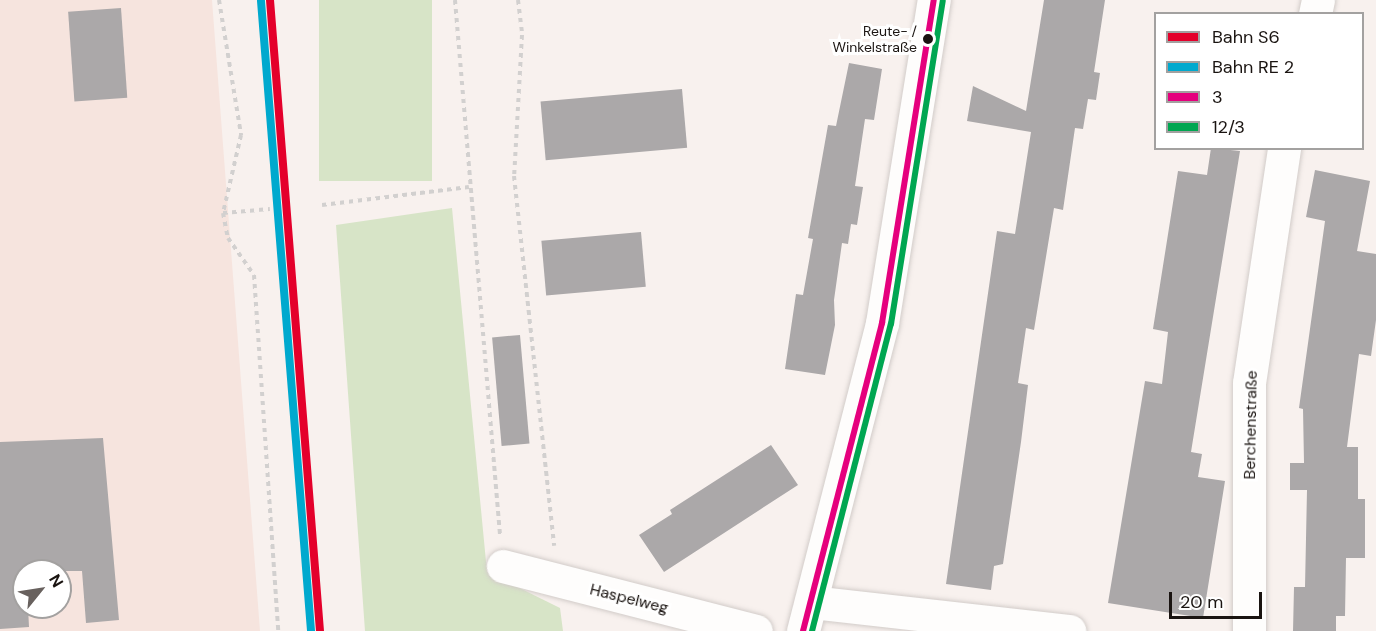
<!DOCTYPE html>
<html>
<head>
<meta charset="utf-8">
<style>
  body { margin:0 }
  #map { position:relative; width:1376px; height:631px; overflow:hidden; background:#f8f1ee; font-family:"DM Sans",sans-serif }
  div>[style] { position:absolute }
  .built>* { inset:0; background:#f6e4de }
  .green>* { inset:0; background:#d7e4c7; transform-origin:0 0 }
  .building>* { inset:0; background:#aba8a9; transform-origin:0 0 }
  .path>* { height:4px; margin-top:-2px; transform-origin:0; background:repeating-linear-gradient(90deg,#d2d0cf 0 4.5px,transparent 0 9px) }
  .roads { filter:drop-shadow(0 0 2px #d2ccc9) drop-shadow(0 0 2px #d2ccc9) }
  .minor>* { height:33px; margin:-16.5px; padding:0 16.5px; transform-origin:16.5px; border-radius:16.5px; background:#fefdfc }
  .bus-1>* { height:6px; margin:-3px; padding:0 3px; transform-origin:3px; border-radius:3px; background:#e5007d }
  .bus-2>* { height:6px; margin:-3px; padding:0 3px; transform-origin:3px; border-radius:3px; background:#00a651 }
  .rail-1>* { height:8px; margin:-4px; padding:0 4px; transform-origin:4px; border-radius:4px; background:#e4002b }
  .rail-2>* { height:8px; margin:-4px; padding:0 4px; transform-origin:4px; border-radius:4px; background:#00a9ce }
  .dots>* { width:16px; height:16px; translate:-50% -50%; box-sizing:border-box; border:3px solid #fff; border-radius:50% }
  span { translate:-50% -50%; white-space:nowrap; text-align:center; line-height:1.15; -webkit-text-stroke:6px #fff; paint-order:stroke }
  .bus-label { font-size:14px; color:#1a1411 }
  .right { translate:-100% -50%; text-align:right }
  .street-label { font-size:16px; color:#1a1411 }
  .legend { position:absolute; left:1154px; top:12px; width:210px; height:138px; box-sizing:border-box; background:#fff; border:2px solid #a3a1a0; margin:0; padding:8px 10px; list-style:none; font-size:18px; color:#1a1411 }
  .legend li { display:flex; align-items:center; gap:12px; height:30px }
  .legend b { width:30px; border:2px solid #a3a1a0 }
  .north { position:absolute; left:12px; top:559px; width:60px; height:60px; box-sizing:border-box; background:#fff; border:2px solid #a3a1a0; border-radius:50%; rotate:60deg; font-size:16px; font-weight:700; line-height:24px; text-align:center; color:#1a1411 }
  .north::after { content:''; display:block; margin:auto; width:21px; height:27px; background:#68615e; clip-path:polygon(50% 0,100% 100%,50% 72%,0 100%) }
  .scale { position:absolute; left:1169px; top:592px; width:93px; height:27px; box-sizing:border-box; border:3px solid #1a1411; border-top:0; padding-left:8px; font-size:18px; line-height:21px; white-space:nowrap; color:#1a1411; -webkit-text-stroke:4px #fff; paint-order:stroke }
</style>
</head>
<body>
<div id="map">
  <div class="built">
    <i style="clip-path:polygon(evenodd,0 0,212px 0,260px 631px,0 631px,0 0,24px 571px,60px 571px,60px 607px,24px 607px,24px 571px)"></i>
  </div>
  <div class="green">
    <i style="left:319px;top:0;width:113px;height:181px"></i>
    <i style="clip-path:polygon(452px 208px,487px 572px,560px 608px,563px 631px,365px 631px,336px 225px)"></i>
  </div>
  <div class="building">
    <i style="clip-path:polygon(1044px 0,1105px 0,1094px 72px,1100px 73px,1096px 100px,1088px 99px,1083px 129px,1075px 128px,1063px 210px,1054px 208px,1034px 330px,1026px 328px,1018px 383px,1028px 385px,1021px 442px,1003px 564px,994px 566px,991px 590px,946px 584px,997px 231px,1015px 234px,1031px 132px,967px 121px,973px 86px,1026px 111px)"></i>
    <i style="left:121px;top:8px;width:90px;height:53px;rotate:86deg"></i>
    <i style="clip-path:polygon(849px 63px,882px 69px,874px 120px,865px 119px,855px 186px,863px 187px,857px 225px,851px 224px,848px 244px,842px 243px,834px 300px,835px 325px,825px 375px,785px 369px,796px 294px,803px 295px,813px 239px,808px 238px,828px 125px,836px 126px)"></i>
    <i style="left:682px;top:89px;width:59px;height:142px;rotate:85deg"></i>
    <i style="clip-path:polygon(1211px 148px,1240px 151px,1191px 452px,1202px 454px,1198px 477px,1225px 481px,1203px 618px,1108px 603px,1145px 381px,1162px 384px,1168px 332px,1153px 329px,1178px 171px,1207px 175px)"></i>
    <i style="clip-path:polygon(1315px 170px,1370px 181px,1357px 251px,1376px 254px,1376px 320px,1371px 356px,1359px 354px,1347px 447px,1358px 447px,1358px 499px,1365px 499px,1365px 558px,1346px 558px,1345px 616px,1336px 616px,1336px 631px,1293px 631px,1294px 587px,1305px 587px,1307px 490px,1290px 490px,1290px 463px,1304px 463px,1303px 409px,1299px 408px,1325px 221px,1306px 217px)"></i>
    <i style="left:641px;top:232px;width:55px;height:100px;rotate:85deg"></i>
    <i style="left:520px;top:335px;width:109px;height:28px;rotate:85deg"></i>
    <i style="clip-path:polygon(103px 438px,119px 620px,86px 623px,82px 571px,24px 571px,24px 607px,28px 607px,29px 627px,0 629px,0 442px)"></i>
    <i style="clip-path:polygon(771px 445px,798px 485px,664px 572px,639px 535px,672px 514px,670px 510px)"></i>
  </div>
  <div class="path">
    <i style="left:219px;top:0;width:137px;rotate:80.7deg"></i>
    <i style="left:241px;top:135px;width:80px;rotate:103deg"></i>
    <i style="left:223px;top:213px;width:25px;rotate:79deg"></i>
    <i style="left:228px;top:238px;width:45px;rotate:54.9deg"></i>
    <i style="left:254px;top:275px;width:357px;rotate:86.1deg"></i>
    <i style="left:455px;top:0;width:537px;rotate:85.19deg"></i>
    <i style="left:518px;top:0;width:35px;rotate:83deg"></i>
    <i style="left:522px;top:35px;width:141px;rotate:93.2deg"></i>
    <i style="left:514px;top:176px;width:372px;rotate:83.8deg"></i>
    <i style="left:322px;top:205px;width:148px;rotate:-7deg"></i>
    <i style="left:223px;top:213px;width:47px;rotate:-4.9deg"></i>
  </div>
  <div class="roads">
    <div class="minor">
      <i style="left:1315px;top:14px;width:14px;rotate:-78deg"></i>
      <i style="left:503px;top:566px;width:261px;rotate:14.4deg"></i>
      <i style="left:811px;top:602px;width:260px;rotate:6.4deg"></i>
      <i style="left:803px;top:631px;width:318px;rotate:-75.6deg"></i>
      <i style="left:882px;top:323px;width:327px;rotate:-80.9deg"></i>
      <i style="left:1249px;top:631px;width:248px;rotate:-90deg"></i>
      <i style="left:1249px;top:383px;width:238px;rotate:-81.5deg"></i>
    </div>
  </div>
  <div class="bus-1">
    <i style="left:803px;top:631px;width:318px;rotate:-75.6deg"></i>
    <i style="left:882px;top:323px;width:327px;rotate:-80.9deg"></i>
  </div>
  <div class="bus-2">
    <i style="left:812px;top:631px;width:317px;rotate:-75.6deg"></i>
    <i style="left:891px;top:324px;width:327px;rotate:-80.9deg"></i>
  </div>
  <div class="rail-1">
    <i style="left:270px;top:0;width:633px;rotate:85.47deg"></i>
  </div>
  <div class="rail-2">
    <i style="left:261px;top:1px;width:632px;rotate:85.46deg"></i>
  </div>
  <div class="dots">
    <i style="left:928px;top:39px;background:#1a1411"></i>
  </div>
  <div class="bus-label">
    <span class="right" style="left:917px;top:39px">Reute- /<br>Winkelstraße</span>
  </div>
  <div class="street-label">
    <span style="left:1251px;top:425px;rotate:-89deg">Berchenstraße</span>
    <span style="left:629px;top:599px;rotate:14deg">Haspelweg</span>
  </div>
  <ul class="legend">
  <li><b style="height:8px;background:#e4002b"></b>Bahn S6</li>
  <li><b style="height:8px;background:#00a9ce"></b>Bahn RE 2</li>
  <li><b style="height:8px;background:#e5007d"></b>3</li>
  <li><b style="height:8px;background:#00a651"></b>12/3</li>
  </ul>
  <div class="north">N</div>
  <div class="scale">20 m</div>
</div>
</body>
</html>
